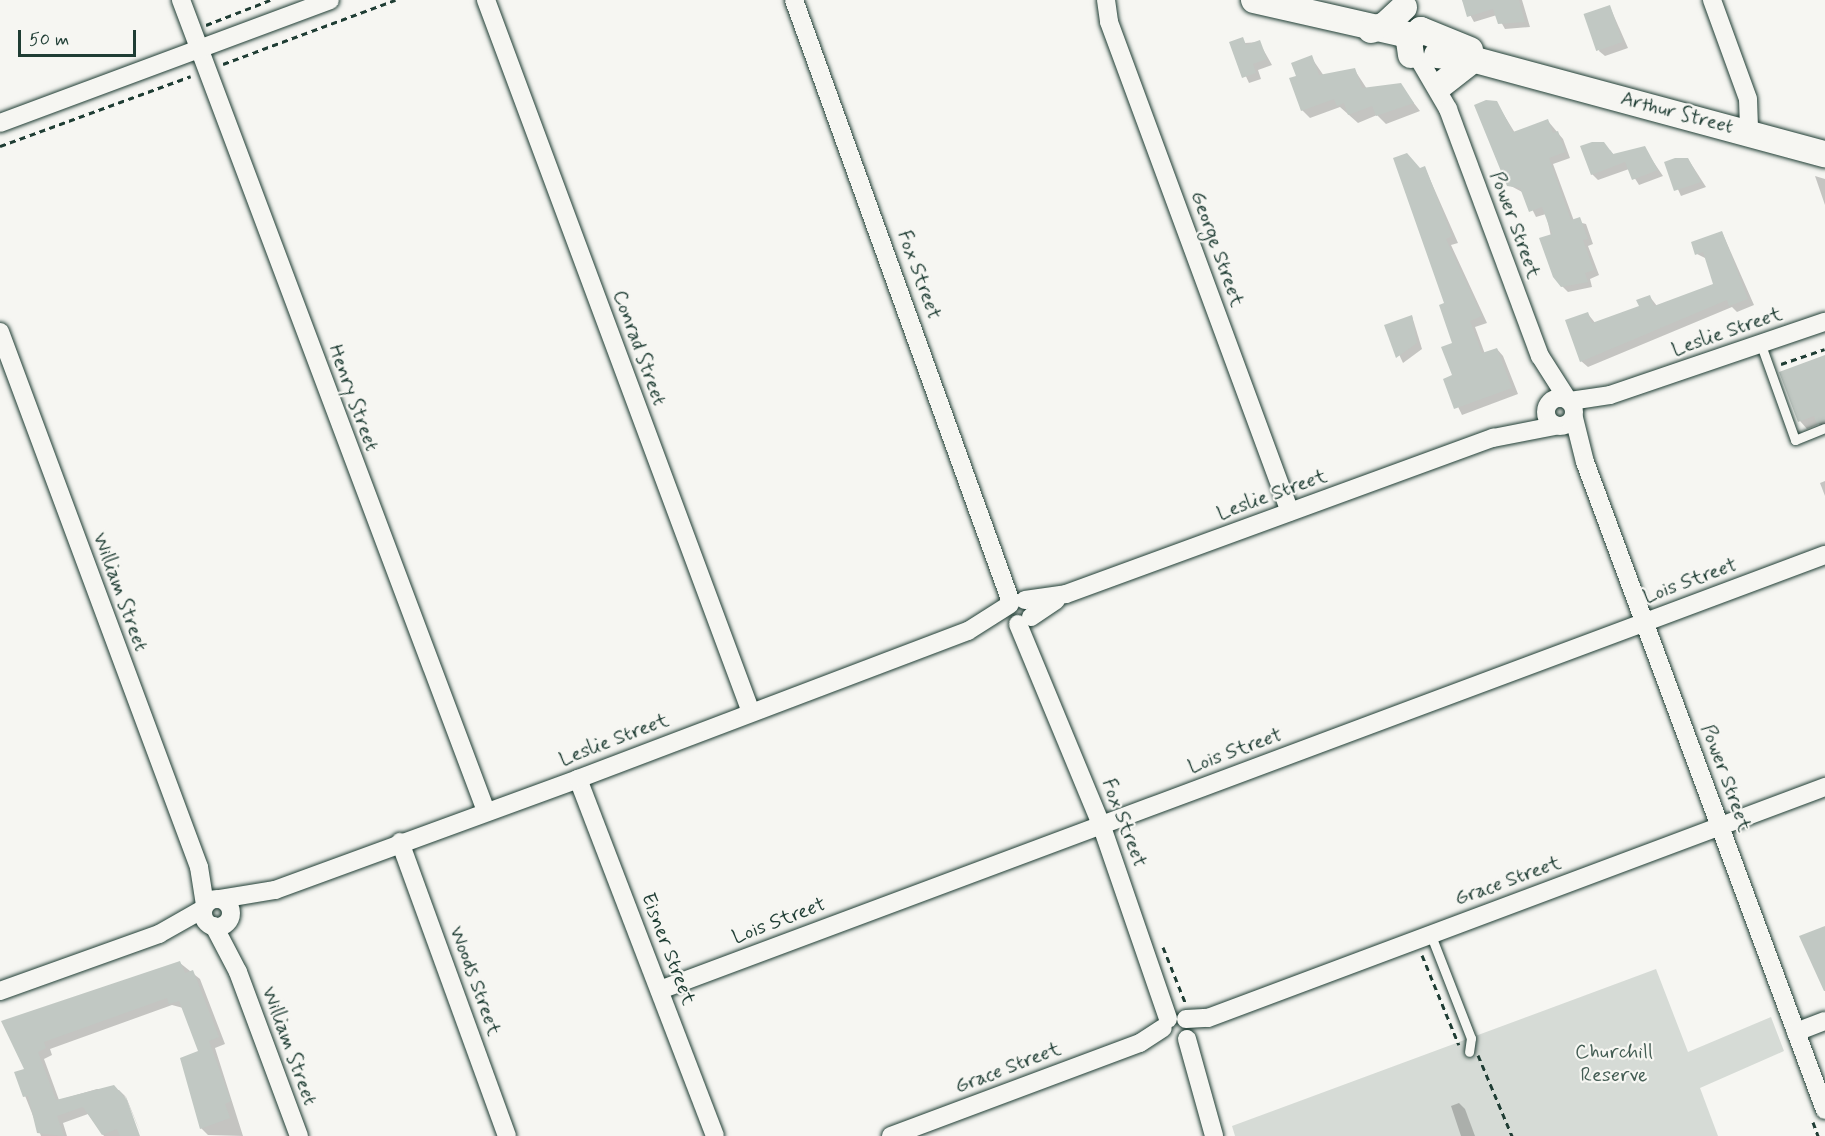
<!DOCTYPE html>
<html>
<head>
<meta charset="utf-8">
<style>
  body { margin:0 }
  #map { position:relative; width:1825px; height:1136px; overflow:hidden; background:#f6f6f2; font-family:Mynerve,sans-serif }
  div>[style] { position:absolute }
  .green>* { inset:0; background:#d6dbd6 }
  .shadow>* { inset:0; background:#0003 }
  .building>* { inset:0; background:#c1c8c3; transform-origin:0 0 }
  .path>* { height:3px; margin-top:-1.5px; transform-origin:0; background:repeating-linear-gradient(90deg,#1f3d34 0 6px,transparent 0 10.5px) }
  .roads { filter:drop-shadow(0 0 2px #1f3d34) drop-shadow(0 0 2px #1f3d34) }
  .lane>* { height:9px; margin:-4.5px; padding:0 4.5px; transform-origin:4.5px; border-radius:4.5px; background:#f6f6f2 }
  .street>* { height:18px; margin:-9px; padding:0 9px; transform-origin:9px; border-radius:9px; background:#f6f6f2 }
  .street>.ring { margin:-9px; padding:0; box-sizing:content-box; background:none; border:18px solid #f6f6f2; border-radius:50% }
  .secondary>* { height:26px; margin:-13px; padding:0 13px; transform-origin:13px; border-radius:13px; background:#f6f6f2 }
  span { translate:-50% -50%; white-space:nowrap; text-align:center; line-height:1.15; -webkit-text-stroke:4.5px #f6f6f2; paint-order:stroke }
  .street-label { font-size:20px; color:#1f3d34 }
  .park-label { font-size:20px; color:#445d54 }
  .scale { position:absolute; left:18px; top:30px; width:118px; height:27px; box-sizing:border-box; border:3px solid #1f3d34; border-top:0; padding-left:8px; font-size:18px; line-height:21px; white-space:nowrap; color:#1f3d34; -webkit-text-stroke:4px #f6f6f2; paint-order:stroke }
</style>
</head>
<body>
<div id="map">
  <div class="green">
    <i style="clip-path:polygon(1656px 969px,1688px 1052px,1771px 1017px,1784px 1051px,1700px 1088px,1718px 1136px,1235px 1136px,1232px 1126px)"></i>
  </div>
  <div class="shadow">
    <i style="clip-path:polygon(1462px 0,1522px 0,1530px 27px,1505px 29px,1497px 15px,1474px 22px)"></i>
    <i style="clip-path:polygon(1610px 7px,1628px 48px,1605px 56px,1599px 51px)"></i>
    <i style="clip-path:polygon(1259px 42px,1272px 65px,1258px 70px,1261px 79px,1249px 83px,1231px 44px)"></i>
    <i style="clip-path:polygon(1311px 57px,1324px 76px,1354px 69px,1367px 89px,1400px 85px,1420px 111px,1386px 124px,1377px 115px,1358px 123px,1340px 107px,1310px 118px,1302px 110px,1297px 77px)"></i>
    <i style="clip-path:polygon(1496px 102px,1515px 133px,1548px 121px,1563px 139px,1570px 158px,1553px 164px,1574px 221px,1586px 224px,1593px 244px,1588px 246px,1599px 275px,1590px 279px,1592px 287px,1568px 292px,1562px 286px,1546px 214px,1536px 217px,1524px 193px,1509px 185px)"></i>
    <i style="clip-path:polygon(1644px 148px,1663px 176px,1639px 185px,1629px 169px,1598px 180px,1592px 174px,1610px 150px,1614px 155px)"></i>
    <i style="clip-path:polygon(1688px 159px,1706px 187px,1681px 196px,1666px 163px)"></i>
    <i style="clip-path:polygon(1425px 168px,1458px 243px,1451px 245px,1487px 323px,1475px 327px,1485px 354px,1497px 349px,1503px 356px,1518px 394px,1462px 415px,1445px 380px,1454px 376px,1454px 344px,1420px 169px)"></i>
    <i style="clip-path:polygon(1815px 176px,1825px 179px,1825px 205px)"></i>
    <i style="clip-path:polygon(1722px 232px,1754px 305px,1737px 312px,1732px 307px,1588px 367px,1581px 361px,1588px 314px,1596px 324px,1640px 307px,1650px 297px,1657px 306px,1715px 285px,1707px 259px,1697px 254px)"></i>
    <i style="clip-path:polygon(1412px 316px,1422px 349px,1403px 363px,1386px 326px)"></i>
    <i style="clip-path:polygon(1825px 356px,1825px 430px,1819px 424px,1807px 429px,1800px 421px)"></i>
    <i style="clip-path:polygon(1825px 481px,1825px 496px,1820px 483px)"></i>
    <i style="clip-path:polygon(1825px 928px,1825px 991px,1801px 937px)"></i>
    <i style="clip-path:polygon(180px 963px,200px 979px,225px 1044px,215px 1048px,243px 1136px,208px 1135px,201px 1128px,200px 1052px,183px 1008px,172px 1005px,50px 1049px,52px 1055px,44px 1059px,59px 1100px,97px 1089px,119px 1090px,126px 1097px,142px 1136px,124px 1094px,137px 1136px,104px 1136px,88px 1114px,63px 1123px,67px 1136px,41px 1136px,16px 1073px,26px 1069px,3px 1022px)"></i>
    <i style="clip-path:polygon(1459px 1103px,1465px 1109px,1475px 1136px,1461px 1136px,1451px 1106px)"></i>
  </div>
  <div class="building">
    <i style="clip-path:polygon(1462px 0,1519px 0,1525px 22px,1498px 24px,1493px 9px,1467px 17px)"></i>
    <i style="left:1610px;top:5px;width:39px;height:28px;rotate:71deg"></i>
    <i style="clip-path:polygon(1243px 37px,1246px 45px,1260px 40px,1267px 59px,1253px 64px,1256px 73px,1242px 78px,1229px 42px)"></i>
    <i style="clip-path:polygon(1312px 55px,1319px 75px,1355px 68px,1362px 88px,1401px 83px,1414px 103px,1376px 116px,1372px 106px,1348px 115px,1344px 103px,1337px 106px,1334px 99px,1301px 111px,1289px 78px,1296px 76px,1291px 63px)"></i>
    <i style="clip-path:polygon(1486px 100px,1497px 101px,1513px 132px,1548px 119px,1553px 133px,1558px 131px,1565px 152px,1549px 158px,1571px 220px,1580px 217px,1588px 239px,1583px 240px,1594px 270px,1585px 273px,1588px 282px,1561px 287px,1553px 277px,1539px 238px,1552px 234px,1542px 207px,1529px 212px,1520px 188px,1507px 186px,1474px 105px)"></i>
    <i style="clip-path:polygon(1592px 142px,1604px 142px,1613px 154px,1645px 146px,1658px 170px,1632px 180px,1625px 162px,1591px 175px,1580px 146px)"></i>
    <i style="clip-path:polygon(1407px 153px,1420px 168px,1425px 166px,1452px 236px,1446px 239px,1482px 316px,1470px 321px,1482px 353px,1497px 348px,1512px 388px,1454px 409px,1443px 379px,1452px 375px,1441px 347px,1452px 343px,1439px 305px,1444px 303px,1393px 158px)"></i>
    <i style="clip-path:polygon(1675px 158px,1688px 158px,1701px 182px,1674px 191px,1664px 162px)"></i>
    <i style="clip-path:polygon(1722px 231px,1748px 299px,1729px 306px,1727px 300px,1580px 362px,1565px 320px,1588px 312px,1592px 323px,1639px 306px,1636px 300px,1650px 295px,1654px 306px,1713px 284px,1703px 252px,1695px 255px,1691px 242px)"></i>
    <i style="clip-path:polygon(1412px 315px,1417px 343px,1396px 358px,1384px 325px)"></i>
    <i style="clip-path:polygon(1825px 355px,1825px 421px,1817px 424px,1814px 416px,1798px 422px,1779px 372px)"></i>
    <i style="clip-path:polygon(1825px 926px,1825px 991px,1824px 991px,1799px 936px)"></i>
    <i style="clip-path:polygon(180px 961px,185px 973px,193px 970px,219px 1037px,209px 1041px,231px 1101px,225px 1104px,230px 1118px,200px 1129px,180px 1058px,198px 1051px,179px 1001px,169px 1004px,167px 998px,44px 1042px,46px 1048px,38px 1052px,56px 1100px,114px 1085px,127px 1100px,140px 1136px,120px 1136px,117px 1129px,102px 1135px,83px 1107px,57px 1116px,64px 1136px,37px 1133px,28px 1096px,23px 1097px,14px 1072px,24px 1069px,1px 1021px)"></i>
  </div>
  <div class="path">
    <i style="left:206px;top:25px;width:69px;rotate:-21.3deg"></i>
    <i style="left:223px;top:64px;width:184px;rotate:-20.4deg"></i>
    <i style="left:0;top:146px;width:203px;rotate:-20.1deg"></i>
    <i style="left:1781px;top:364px;width:46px;rotate:-18.8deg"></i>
    <i style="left:1163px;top:947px;width:59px;rotate:68.2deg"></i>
    <i style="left:1422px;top:955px;width:97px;rotate:67.7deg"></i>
    <i style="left:1478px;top:1055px;width:88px;rotate:67.2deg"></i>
    <i style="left:1813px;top:1122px;width:15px;rotate:70deg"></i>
  </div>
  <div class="roads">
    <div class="lane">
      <i style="left:1761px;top:345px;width:101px;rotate:70.3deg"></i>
      <i style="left:1795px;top:440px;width:32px;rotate:-22deg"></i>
      <i style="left:1430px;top:933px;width:113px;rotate:68.7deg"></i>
      <i style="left:1471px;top:1038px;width:14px;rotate:98deg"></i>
    </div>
    <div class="street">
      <i style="left:181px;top:0;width:866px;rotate:69.39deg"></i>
      <i style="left:486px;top:0;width:760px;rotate:69.59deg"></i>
      <i style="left:794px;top:0;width:640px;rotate:70.18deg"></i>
      <i style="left:1106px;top:0;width:22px;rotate:82deg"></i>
      <i style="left:1109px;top:22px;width:522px;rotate:69.73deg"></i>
      <i style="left:1712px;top:0;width:105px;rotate:70deg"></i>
      <i style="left:1748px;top:99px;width:34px;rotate:88deg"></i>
      <i style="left:1420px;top:61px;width:56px;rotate:59.7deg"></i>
      <i style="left:1448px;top:109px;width:264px;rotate:69.6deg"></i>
      <i style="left:1540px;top:356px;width:52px;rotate:57.5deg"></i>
      <i style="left:0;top:123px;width:352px;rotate:-20.4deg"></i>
      <i style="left:0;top:332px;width:571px;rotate:69.6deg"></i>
      <i style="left:199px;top:867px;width:38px;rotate:81deg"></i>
      <i class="ring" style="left:1546px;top:398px;width:10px;height:10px"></i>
      <i style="left:1570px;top:401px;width:40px;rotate:-8.5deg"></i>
      <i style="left:1610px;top:395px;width:227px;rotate:-18.8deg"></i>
      <i style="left:1574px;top:418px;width:45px;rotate:76deg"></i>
      <i style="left:1585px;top:462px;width:691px;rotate:69.68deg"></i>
      <i style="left:1025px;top:600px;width:41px;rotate:-8.3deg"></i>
      <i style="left:1066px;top:594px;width:455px;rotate:-20.1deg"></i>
      <i style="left:1493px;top:438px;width:62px;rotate:-11.1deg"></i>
      <i style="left:1031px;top:617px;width:30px;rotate:-34deg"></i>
      <i style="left:1018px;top:624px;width:217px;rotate:67.5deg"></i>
      <i style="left:1101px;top:824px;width:206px;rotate:71deg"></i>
      <i style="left:578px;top:779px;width:382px;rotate:69deg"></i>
      <i style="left:400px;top:842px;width:313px;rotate:70deg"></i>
      <i style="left:220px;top:899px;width:56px;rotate:-9.3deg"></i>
      <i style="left:275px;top:890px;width:323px;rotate:-20.1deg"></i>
      <i style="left:578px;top:779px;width:417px;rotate:-20.8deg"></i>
      <i style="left:968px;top:631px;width:49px;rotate:-32.4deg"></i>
      <i class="ring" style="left:203px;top:899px;width:10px;height:10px"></i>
      <i style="left:214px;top:926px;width:52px;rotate:62.4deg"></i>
      <i style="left:238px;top:972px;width:175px;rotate:69.6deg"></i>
      <i style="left:660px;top:990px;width:1244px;rotate:-20.48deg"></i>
      <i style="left:0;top:991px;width:169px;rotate:-19.7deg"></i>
      <i style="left:159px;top:934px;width:51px;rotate:-29.6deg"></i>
      <i style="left:1186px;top:1019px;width:22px;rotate:-3deg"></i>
      <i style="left:1208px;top:1018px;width:659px;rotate:-20.53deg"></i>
      <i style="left:1796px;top:1032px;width:31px;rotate:-21deg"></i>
      <i style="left:1187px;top:1039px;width:101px;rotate:74.4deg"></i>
      <i style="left:891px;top:1136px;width:266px;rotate:-20.5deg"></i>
      <i style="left:1140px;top:1043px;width:27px;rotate:-33deg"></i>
    </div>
    <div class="secondary">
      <i style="left:1254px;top:0;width:162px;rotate:12.8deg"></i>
      <i style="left:1371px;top:30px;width:15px;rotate:-20deg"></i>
      <i style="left:1385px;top:25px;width:26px;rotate:-43deg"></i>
      <i style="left:1411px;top:55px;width:14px;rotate:-98deg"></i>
      <i style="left:1409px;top:41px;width:16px;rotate:-43deg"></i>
      <i style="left:1421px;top:30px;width:53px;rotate:22.2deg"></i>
      <i style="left:1437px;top:55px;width:31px;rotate:6deg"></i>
      <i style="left:1468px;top:58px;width:370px;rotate:15.1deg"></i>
      <i style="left:1442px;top:84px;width:39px;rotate:-38deg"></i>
    </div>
  </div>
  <div class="street-label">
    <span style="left:1677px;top:113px;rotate:15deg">Arthur Street</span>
    <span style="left:1515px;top:225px;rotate:70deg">Power Street</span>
    <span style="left:1217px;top:249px;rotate:70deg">George Street</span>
    <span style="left:919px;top:275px;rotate:70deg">Fox Street</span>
    <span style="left:1727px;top:332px;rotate:-19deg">Leslie Street</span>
    <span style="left:639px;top:348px;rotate:70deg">Conrad Street</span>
    <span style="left:353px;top:398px;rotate:70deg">Henry Street</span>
    <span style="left:1272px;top:495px;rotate:-20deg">Leslie Street</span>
    <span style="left:1690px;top:581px;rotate:-20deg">Lois Street</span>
    <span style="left:120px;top:592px;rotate:70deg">William Street</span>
    <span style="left:614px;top:740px;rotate:-21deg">Leslie Street</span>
    <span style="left:1235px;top:751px;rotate:-20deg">Lois Street</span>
    <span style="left:1726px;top:778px;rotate:70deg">Power Street</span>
    <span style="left:1124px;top:823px;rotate:69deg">Fox Street</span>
    <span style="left:1508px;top:881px;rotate:-20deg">Grace Street</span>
    <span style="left:779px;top:921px;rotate:-21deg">Lois Street</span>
    <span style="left:668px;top:949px;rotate:69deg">Eisner Street</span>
    <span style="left:475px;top:981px;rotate:70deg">Woods Street</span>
    <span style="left:289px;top:1046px;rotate:70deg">William Street</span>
    <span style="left:1008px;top:1068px;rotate:-21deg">Grace Street</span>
  </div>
  <div class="park-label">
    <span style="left:1614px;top:1064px">Churchill<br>Reserve</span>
  </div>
  <div class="scale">50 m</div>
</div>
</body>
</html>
